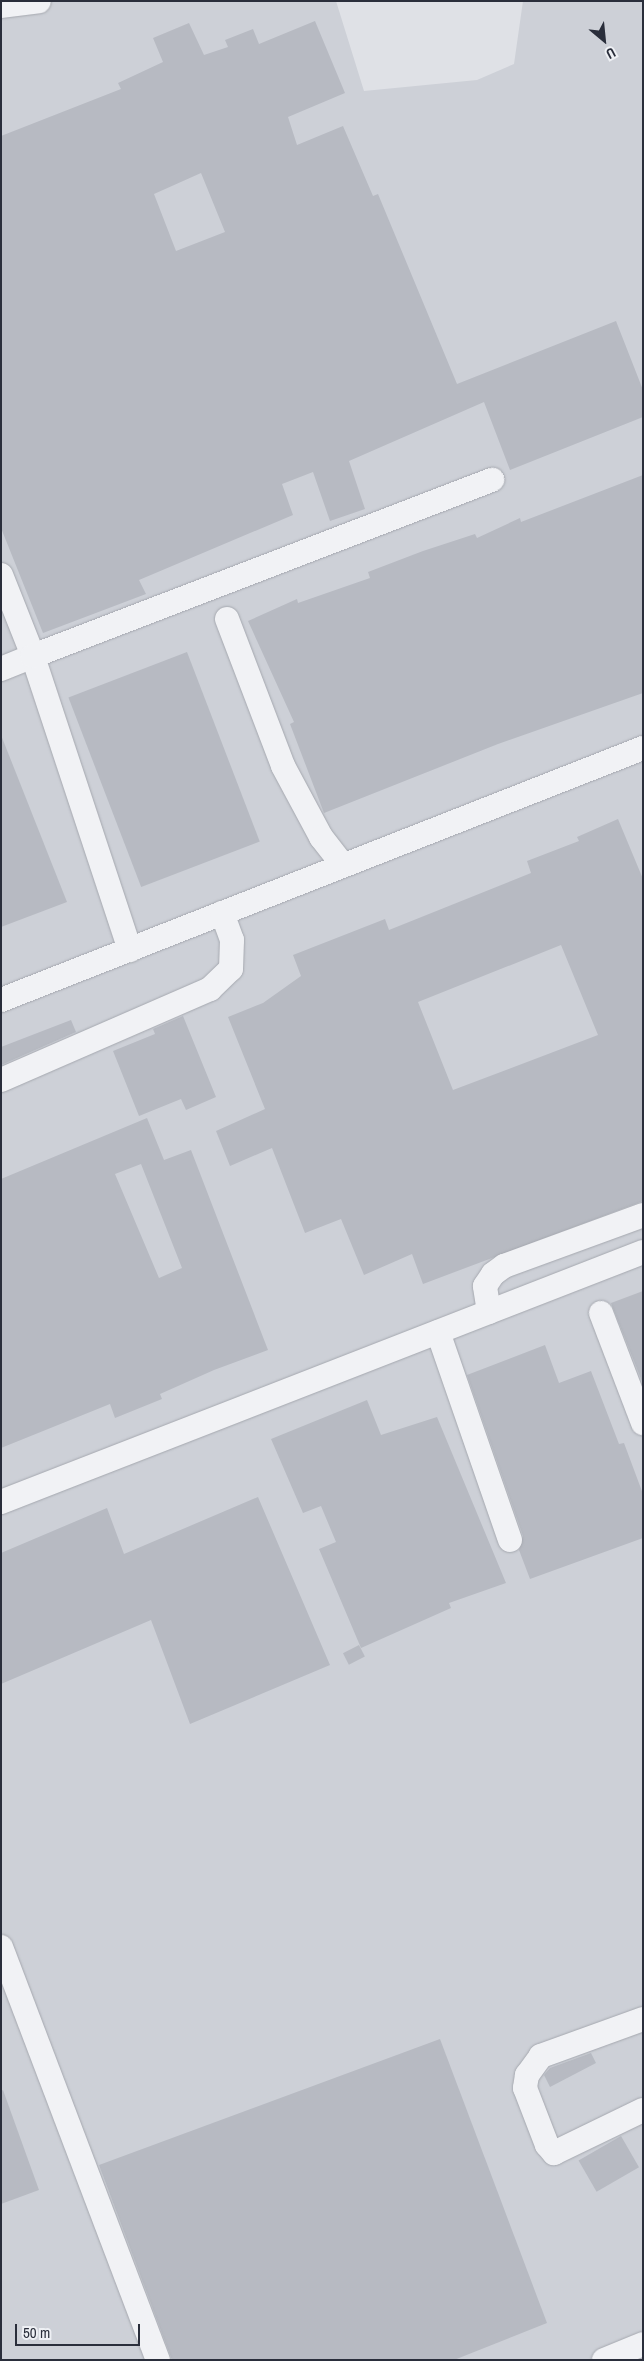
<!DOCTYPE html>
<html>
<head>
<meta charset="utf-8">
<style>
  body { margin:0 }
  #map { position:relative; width:644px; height:2361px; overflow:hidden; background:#dfe1e6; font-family:"Archivo Narrow",sans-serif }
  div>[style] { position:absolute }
  .built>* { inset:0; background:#cdd0d7 }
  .building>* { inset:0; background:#b7bac2; transform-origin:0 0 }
  .roads { filter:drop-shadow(0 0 1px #a5a8af) drop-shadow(0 0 1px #a5a8af) }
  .minor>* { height:24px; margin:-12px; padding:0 12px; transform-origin:12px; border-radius:12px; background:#f1f2f5 }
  span { translate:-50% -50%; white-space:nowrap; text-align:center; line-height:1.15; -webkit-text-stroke:5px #eef0f4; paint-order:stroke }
  .frame { position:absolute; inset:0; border:2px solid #2a2e3b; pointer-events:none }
  .north { position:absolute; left:579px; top:15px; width:50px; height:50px; -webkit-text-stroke:4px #eef0f4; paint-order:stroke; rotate:152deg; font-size:14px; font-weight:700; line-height:20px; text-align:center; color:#2a2e3b }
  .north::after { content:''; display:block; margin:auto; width:18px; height:22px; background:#2a2e3b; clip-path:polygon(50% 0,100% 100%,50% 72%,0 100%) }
  .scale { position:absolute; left:15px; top:2324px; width:125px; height:22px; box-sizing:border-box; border:2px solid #2a2e3b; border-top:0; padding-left:6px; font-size:15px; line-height:18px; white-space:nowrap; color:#2a2e3b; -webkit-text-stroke:4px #eef0f4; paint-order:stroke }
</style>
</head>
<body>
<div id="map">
  <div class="built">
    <i style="clip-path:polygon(1px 1px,336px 1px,364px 91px,477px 80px,514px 64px,523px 1px,643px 1px,643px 2360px,1px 2360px)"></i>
  </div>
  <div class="building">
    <i style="clip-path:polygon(evenodd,315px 21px,345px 93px,288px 117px,297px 145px,343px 126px,373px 196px,378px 194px,457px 384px,616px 321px,643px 390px,643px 417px,510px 470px,484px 402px,349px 461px,365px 509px,330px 521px,313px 472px,282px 484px,293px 515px,139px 580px,146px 594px,43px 633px,1px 528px,1px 136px,121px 89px,118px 83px,163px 62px,153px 38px,189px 23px,204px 55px,228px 47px,225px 40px,253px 29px,259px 44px,315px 21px,201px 173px,225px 232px,176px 251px,154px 194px,201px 173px)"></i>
    <i style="clip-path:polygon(643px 475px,643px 693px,498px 744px,324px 813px,290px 724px,294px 722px,248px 621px,297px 599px,298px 603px,370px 578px,368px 572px,423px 551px,475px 534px,477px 538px,520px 518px,521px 522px)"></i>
    <i style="left:187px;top:652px;width:203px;height:127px;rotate:69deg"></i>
    <i style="clip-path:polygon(1px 735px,67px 902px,1px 927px)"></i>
    <i style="clip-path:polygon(evenodd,618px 819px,643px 879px,643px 1201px,423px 1284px,412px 1254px,364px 1275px,341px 1219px,305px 1233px,272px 1148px,230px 1166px,216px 1131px,265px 1109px,228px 1017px,263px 1003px,301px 976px,293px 955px,385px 919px,389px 930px,531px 873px,527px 861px,579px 841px,577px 837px,618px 819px,561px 945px,598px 1035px,453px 1090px,418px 1002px,561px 945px)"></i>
    <i style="clip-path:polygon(183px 1016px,216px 1097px,186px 1110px,181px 1099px,139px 1116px,113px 1051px,155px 1034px,153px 1029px)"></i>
    <i style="clip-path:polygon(71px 1020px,76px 1032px,1px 1065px,1px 1047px)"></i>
    <i style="clip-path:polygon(evenodd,147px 1118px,164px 1160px,191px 1150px,268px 1350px,214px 1370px,160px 1394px,162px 1399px,115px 1418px,110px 1404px,1px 1448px,1px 1179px,147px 1118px,141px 1164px,182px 1268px,159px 1278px,115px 1174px,141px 1164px)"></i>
    <i style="clip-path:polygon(643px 1291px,643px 1384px,611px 1303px)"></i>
    <i style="clip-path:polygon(545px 1345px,559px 1383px,591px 1371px,619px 1444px,624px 1443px,643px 1494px,643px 1538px,530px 1579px,519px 1550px,523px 1536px,467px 1375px)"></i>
    <i style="clip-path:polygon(367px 1400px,381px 1435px,437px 1417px,506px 1583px,449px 1603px,451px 1608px,361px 1648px,319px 1549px,336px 1542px,321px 1506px,303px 1513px,271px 1439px)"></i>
    <i style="clip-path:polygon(258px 1497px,330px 1665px,190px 1724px,151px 1620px,1px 1684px,1px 1553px,107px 1508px,124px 1554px)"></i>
    <i style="left:359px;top:1645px;width:13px;height:18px;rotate:63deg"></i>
    <i style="clip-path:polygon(440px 2039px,547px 2323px,454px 2360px,172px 2360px,99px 2165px)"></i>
    <i style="clip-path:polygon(591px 2053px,596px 2063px,550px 2087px,544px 2075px,550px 2068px)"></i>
    <i style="clip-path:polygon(3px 2090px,39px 2190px,1px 2204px,1px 2091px)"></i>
    <i style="left:621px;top:2136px;width:36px;height:49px;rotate:60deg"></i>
  </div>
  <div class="roads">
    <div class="minor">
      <i style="left:1px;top:6px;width:38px;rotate:-7deg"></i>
      <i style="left:1px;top:575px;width:87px;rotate:68.4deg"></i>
      <i style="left:33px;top:656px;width:35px;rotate:158deg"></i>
      <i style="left:227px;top:619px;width:157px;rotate:69.1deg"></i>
      <i style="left:283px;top:766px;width:81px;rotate:61.8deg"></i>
      <i style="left:321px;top:837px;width:36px;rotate:52deg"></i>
      <i style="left:130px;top:950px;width:310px;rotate:-108.3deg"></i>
      <i style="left:33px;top:656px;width:492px;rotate:-21deg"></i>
      <i style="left:1px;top:1000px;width:690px;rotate:-21.43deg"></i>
      <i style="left:1px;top:1080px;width:228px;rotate:-23.5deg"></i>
      <i style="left:210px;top:989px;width:29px;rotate:-44deg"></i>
      <i style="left:231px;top:969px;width:29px;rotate:-88deg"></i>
      <i style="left:232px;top:940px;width:29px;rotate:-110deg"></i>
      <i style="left:489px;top:1312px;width:26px;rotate:-99deg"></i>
      <i style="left:485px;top:1286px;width:14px;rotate:-56deg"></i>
      <i style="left:493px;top:1274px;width:14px;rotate:-36deg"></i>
      <i style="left:504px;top:1266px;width:148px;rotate:-20.1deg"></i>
      <i style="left:601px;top:1313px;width:118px;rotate:69.1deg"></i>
      <i style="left:438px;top:1332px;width:220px;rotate:70.9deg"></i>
      <i style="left:1px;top:1502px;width:689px;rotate:-21.28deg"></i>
      <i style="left:1px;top:1947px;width:442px;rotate:69.2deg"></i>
      <i style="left:643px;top:2019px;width:109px;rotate:160.1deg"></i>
      <i style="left:541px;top:2056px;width:24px;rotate:126deg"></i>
      <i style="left:527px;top:2075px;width:13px;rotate:99deg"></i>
      <i style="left:525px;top:2088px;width:61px;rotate:68.9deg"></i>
      <i style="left:547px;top:2145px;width:11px;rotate:49deg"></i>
      <i style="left:554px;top:2153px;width:99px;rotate:-25.8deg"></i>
      <i style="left:604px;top:2360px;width:42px;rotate:-22.3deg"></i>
    </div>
  </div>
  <div class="frame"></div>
  <div class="north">U</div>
  <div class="scale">50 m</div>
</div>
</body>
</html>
